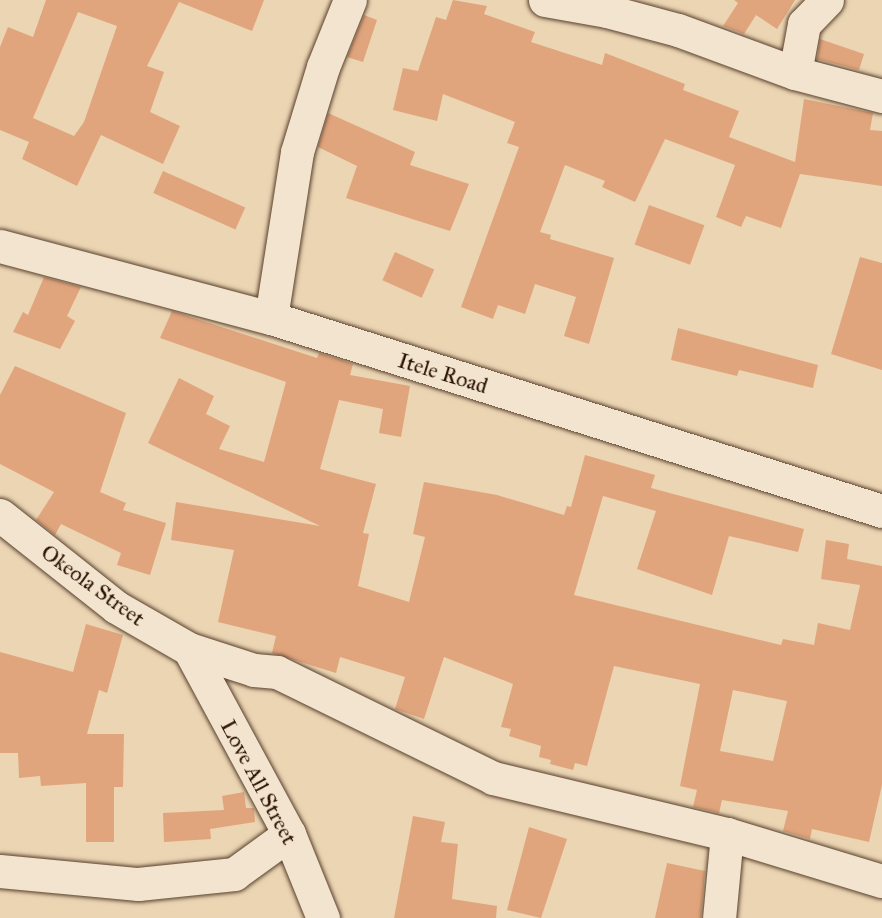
<!DOCTYPE html>
<html>
<head>
<meta charset="utf-8">
<style>
  body { margin:0 }
  #map { position:relative; width:882px; height:918px; overflow:hidden; background:#ebd5b3; font-family:"IM FELL Great Primer",serif }
  div>[style] { position:absolute }
  .building>* { inset:0; background:#e1a57d; transform-origin:0 0 }
  .roads { filter:drop-shadow(0 0 2px #59402d) drop-shadow(0 0 2px #59402d) }
  .minor>* { height:33px; margin:-16.5px; padding:0 16.5px; transform-origin:16.5px; border-radius:16.5px; background:#f2e4ce }
  span { translate:-50% -50%; white-space:nowrap; text-align:center; line-height:1.15; -webkit-text-stroke:5px #f2e4ce; paint-order:stroke }
  .street-label { font-size:22px; color:#280f00 }
</style>
</head>
<body>
<div id="map">
  <div class="building">
    <i style="clip-path:polygon(evenodd,46px 0,264px 0,252px 31px,179px 2px,147px 66px,164px 72px,150px 112px,180px 126px,163px 164px,101px 135px,77px 186px,22px 159px,29px 142px,0 130px,0 47px,8px 27px,33px 37px,46px 0,78px 12px,117px 26px,84px 122px,74px 136px,33px 118px,78px 12px)"></i>
    <i style="clip-path:polygon(453px 0,487px 6px,484px 14px,535px 32px,531px 42px,602px 65px,605px 53px,685px 84px,683px 90px,739px 111px,729px 137px,795px 162px,804px 99px,873px 113px,870px 130px,882px 131px,882px 186px,800px 174px,781px 228px,746px 216px,741px 227px,716px 217px,735px 165px,665px 139px,635px 202px,602px 187px,605px 181px,565px 165px,540px 232px,551px 235px,550px 239px,614px 258px,589px 344px,564px 336px,576px 297px,535px 284px,525px 314px,498px 305px,493px 319px,461px 307px,519px 147px,507px 143px,515px 122px,443px 94px,437px 121px,393px 110px,403px 68px,418px 71px,436px 17px,446px 20px)"></i>
    <i style="clip-path:polygon(734px 0,795px 0,777px 29px,756px 15px,744px 34px,723px 26px,738px 3px)"></i>
    <i style="clip-path:polygon(364px 15px,377px 20px,363px 62px,347px 57px)"></i>
    <i style="clip-path:polygon(820px 39px,864px 54px,859px 70px,817px 59px)"></i>
    <i style="clip-path:polygon(328px 113px,415px 152px,410px 165px,469px 184px,450px 231px,346px 198px,357px 166px,318px 147px)"></i>
    <i style="left:163px;top:171px;width:90px;height:24px;rotate:24deg"></i>
    <i style="left:649px;top:205px;width:59px;height:42px;rotate:20deg"></i>
    <i style="left:395px;top:252px;width:43px;height:31px;rotate:24deg"></i>
    <i style="clip-path:polygon(860px 257px,882px 263px,882px 370px,831px 354px)"></i>
    <i style="clip-path:polygon(44px 277px,81px 287px,67px 316px,75px 321px,60px 349px,13px 332px,23px 312px,28px 315px)"></i>
    <i style="clip-path:polygon(evenodd,172px 311px,317px 358px,319px 353px,353px 364px,350px 375px,410px 386px,401px 437px,379px 433px,383px 409px,339px 400px,320px 469px,376px 484px,363px 533px,369px 534px,358px 586px,409px 602px,425px 537px,413px 534px,424px 482px,497px 495px,564px 515px,567px 506px,571px 507px,585px 455px,655px 475px,651px 488px,804px 529px,798px 552px,729px 536px,712px 595px,637px 569px,656px 511px,603px 496px,574px 595px,781px 645px,783px 639px,814px 645px,818px 623px,850px 630px,860px 585px,821px 579px,826px 540px,849px 544px,847px 559px,882px 566px,882px 785px,869px 842px,812px 829px,810px 839px,783px 831px,788px 811px,722px 800px,719px 813px,693px 807px,697px 790px,680px 786px,700px 684px,614px 666px,587px 766px,575px 763px,573px 770px,550px 764px,551px 760px,539px 757px,541px 746px,509px 736px,511px 729px,501px 727px,513px 684px,444px 657px,424px 719px,395px 709px,405px 677px,340px 657px,336px 673px,272px 653px,276px 636px,218px 622px,234px 550px,171px 540px,176px 502px,320px 526px,148px 443px,179px 378px,214px 396px,206px 414px,230px 426px,219px 449px,264px 462px,286px 382px,160px 338px,172px 311px,733px 690px,787px 701px,773px 761px,720px 751px,733px 690px)"></i>
    <i style="clip-path:polygon(678px 328px,818px 365px,813px 388px,739px 370px,737px 376px,671px 360px)"></i>
    <i style="clip-path:polygon(15px 366px,126px 413px,100px 492px,126px 503px,123px 510px,166px 523px,150px 575px,117px 565px,121px 553px,61px 524px,55px 535px,36px 520px,54px 492px,0 464px,0 395px)"></i>
    <i style="clip-path:polygon(86px 624px,123px 635px,107px 693px,99px 690px,87px 734px,124px 734px,123px 787px,114px 787px,114px 842px,86px 842px,86px 783px,41px 786px,40px 776px,19px 778px,18px 753px,0 753px,0 652px,73px 672px)"></i>
    <i style="clip-path:polygon(244px 792px,246px 808px,254px 808px,255px 822px,210px 829px,211px 839px,164px 842px,163px 813px,224px 810px,222px 796px)"></i>
    <i style="clip-path:polygon(413px 816px,445px 822px,441px 842px,458px 844px,452px 899px,497px 906px,496px 918px,394px 918px)"></i>
    <i style="clip-path:polygon(529px 827px,567px 839px,541px 918px,507px 910px)"></i>
    <i style="clip-path:polygon(667px 863px,705px 871px,701px 918px,655px 918px)"></i>
  </div>
  <div class="roads">
    <div class="minor">
      <i style="left:545px;top:0;width:63px;rotate:10.1deg"></i>
      <i style="left:607px;top:11px;width:73px;rotate:15deg"></i>
      <i style="left:678px;top:30px;width:125px;rotate:20.2deg"></i>
      <i style="left:795px;top:73px;width:90px;rotate:14.8deg"></i>
      <i style="left:795px;top:73px;width:50px;rotate:-79.6deg"></i>
      <i style="left:804px;top:24px;width:33px;rotate:-46deg"></i>
      <i style="left:0;top:246px;width:280px;rotate:14.9deg"></i>
      <i style="left:271px;top:318px;width:641px;rotate:17.53deg"></i>
      <i style="left:271px;top:318px;width:168px;rotate:-81.1deg"></i>
      <i style="left:297px;top:152px;width:89px;rotate:-73deg"></i>
      <i style="left:323px;top:67px;width:72px;rotate:-68.1deg"></i>
      <i style="left:0;top:515px;width:148px;rotate:38.4deg"></i>
      <i style="left:116px;top:607px;width:84px;rotate:29.9deg"></i>
      <i style="left:189px;top:649px;width:68px;rotate:17.9deg"></i>
      <i style="left:254px;top:670px;width:23px;rotate:5deg"></i>
      <i style="left:277px;top:672px;width:241px;rotate:26.1deg"></i>
      <i style="left:493px;top:778px;width:241px;rotate:13.5deg"></i>
      <i style="left:727px;top:834px;width:84px;rotate:95.4deg"></i>
      <i style="left:189px;top:649px;width:210px;rotate:61.6deg"></i>
      <i style="left:289px;top:834px;width:91px;rotate:68deg"></i>
      <i style="left:727px;top:834px;width:162px;rotate:16.9deg"></i>
      <i style="left:0;top:871px;width:139px;rotate:5.4deg"></i>
      <i style="left:138px;top:884px;width:97px;rotate:-5.9deg"></i>
      <i style="left:234px;top:874px;width:68px;rotate:-36deg"></i>
    </div>
  </div>
  <div class="street-label">
    <span style="left:443px;top:373px;rotate:17deg">Itele Road</span>
    <span style="left:93px;top:585px;rotate:36deg">Okeola Street</span>
    <span style="left:259px;top:782px;rotate:62deg">Love All Street</span>
  </div>
</div>
</body>
</html>
